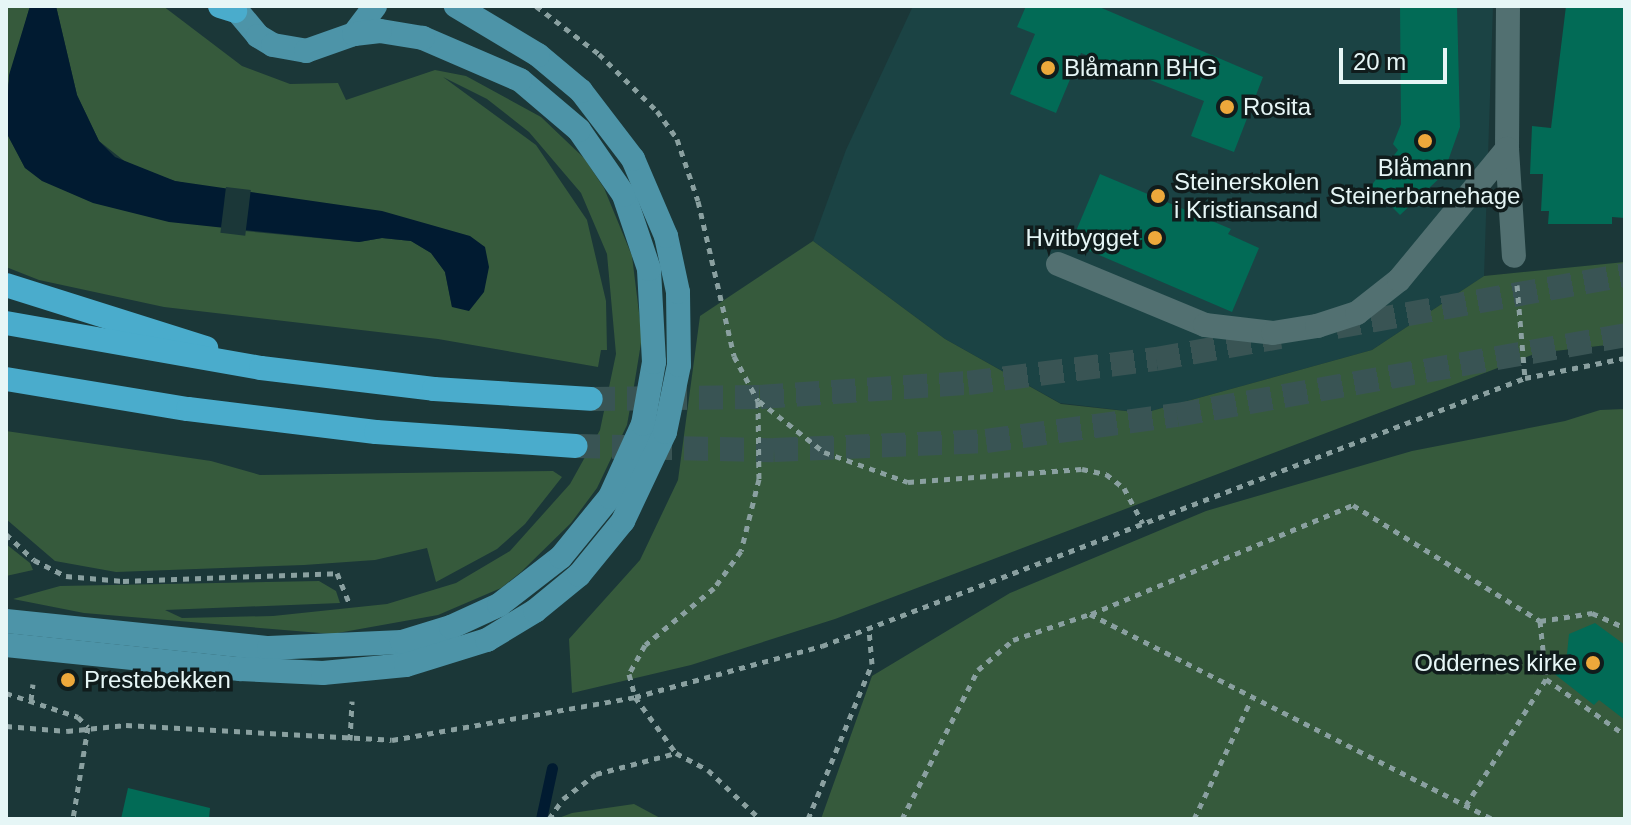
<!DOCTYPE html>
<html>
<head>
<meta charset="utf-8">
<style>
  body { margin:0 }
  #map { position:relative; width:1631px; height:825px; overflow:hidden; background:#1b3738; font-family:Arial,sans-serif }
  div>[style] { position:absolute }
  .built>* { inset:0; background:#1b4344 }
  .green>* { inset:0; background:#365a3c }
  .water>* { inset:0; background:#011b31 }
  .pier>* { inset:0; background:#1b3738; transform-origin:0 0 }
  .stream>* { height:11px; margin:-5.5px; padding:0 5.5px; transform-origin:5.5px; border-radius:5.5px; background:#011b31 }
  .building>* { inset:0; background:#026b56 }
  .highway-tunnel>* { height:24px; margin-top:-12px; transform-origin:0; background:repeating-linear-gradient(90deg,#395454 0 24px,transparent 0 36px) }
  .path>* { height:5px; margin-top:-2.5px; transform-origin:0; background:repeating-linear-gradient(90deg,#8aa0a0 0 6px,transparent 0 12px) }
  .minor>* { height:24px; margin:-12px; padding:0 12px; transform-origin:12px; border-radius:12px; background:#527071 }
  .major>* { height:24px; margin:-12px; padding:0 12px; transform-origin:12px; border-radius:12px; background:#4d94a8 }
  .highway>* { height:24px; margin:-12px; padding:0 12px; transform-origin:12px; border-radius:12px; background:#4aaccc }
  .dots>* { width:22px; height:22px; translate:-50% -50%; box-sizing:border-box; border:4px solid #101c1c; border-radius:50% }
  span { translate:-50% -50%; white-space:nowrap; text-align:center; line-height:1.15; -webkit-text-stroke:7px #101c1c; paint-order:stroke }
  .poi-label { font-size:24px; color:#e6f6f6 }
  .left { translate:0 -50%; text-align:left }
  .right { translate:-100% -50%; text-align:right }
  .frame { position:absolute; inset:0; border:8px solid #e6f6f6; pointer-events:none }
  .scale { position:absolute; left:1339px; top:48px; width:108px; height:36px; box-sizing:border-box; border:4px solid #e6f6f6; border-top:0; padding-left:10px; font-size:24px; line-height:28px; white-space:nowrap; color:#e6f6f6; -webkit-text-stroke:6px #101c1c; paint-order:stroke }
</style>
</head>
<body>
<div id="map">
  <div class="built">
    <i style="clip-path:polygon(913px 6px,1493px 6px,1484px 276px,1372px 350px,1144px 413px,1060px 403px,945px 339px,813px 241px,846px 150px)"></i>
  </div>
  <div class="green">
    <i style="clip-path:polygon(6px 6px,30px 6px,6px 92px)"></i>
    <i style="clip-path:polygon(56px 6px,163px 6px,242px 66px,290px 84px,338px 83px,346px 100px,435px 70px,466px 76px,541px 117px,584px 158px,604px 188px,632px 256px,642px 337px,634px 386px,627px 425px,597px 488px,571px 523px,521px 572px,501px 588px,438px 615px,332px 634px,84px 613px,13px 599px,60px 586px,319px 581px,336px 591px,340px 603px,165px 610px,182px 618px,273px 616px,387px 604px,456px 583px,510px 551px,570px 484px,600px 430px,616px 354px,607px 254px,581px 193px,529px 132px,487px 99px,443px 77px,536px 145px,587px 220px,606px 301px,607px 350px,601px 350px,598px 367px,438px 339px,164px 307px,39px 280px,6px 267px,6px 132px,25px 168px,234px 230px,359px 242px,382px 238px,411px 241px,431px 253px,445px 272px,452px 307px,485px 247px,175px 181px,132px 167px,99px 141px,77px 95px)"></i>
    <i style="clip-path:polygon(813px 241px,945px 339px,1061px 404px,1144px 413px,1372px 350px,1484px 276px,1625px 262px,1625px 343px,1537px 353px,835px 619px,691px 665px,572px 693px,569px 639px,640px 560px,678px 480px,700px 316px)"></i>
    <i style="clip-path:polygon(1625px 409px,1625px 819px,821px 819px,872px 676px,1010px 593px,1206px 511px,1412px 451px,1565px 421px,1600px 410px)"></i>
    <i style="clip-path:polygon(6px 431px,211px 461px,260px 475px,553px 471px,562px 477px,525px 524px,497px 549px,436px 582px,427px 548px,375px 560px,304px 565px,116px 572px,55px 561px,6px 519px)"></i>
    <i style="clip-path:polygon(6px 544px,30px 563px,33px 570px,6px 576px)"></i>
    <i style="clip-path:polygon(634px 804px,662px 819px,556px 819px,572px 813px)"></i>
  </div>
  <div class="water">
    <i style="clip-path:polygon(30px 6px,56px 6px,77px 95px,99px 141px,115px 157px,175px 181px,382px 211px,470px 236px,485px 247px,489px 267px,484px 292px,469px 311px,452px 307px,445px 272px,431px 253px,411px 241px,382px 238px,359px 242px,169px 222px,93px 203px,42px 181px,25px 168px,6px 132px,9px 75px)"></i>
  </div>
  <div class="pier">
    <i style="left:226px;top:187px;width:25px;height:46px;rotate:7deg"></i>
  </div>
  <div class="stream">
    <i style="left:541px;top:819px;width:52px;rotate:-77.8deg"></i>
  </div>
  <div class="building">
    <i style="clip-path:polygon(1026px 6px,1097px 6px,1263px 77px,1234px 152px,1191px 136px,1204px 101px,1081px 53px,1056px 113px,1010px 94px,1035px 34px,1017px 27px)"></i>
    <i style="clip-path:polygon(1400px 6px,1457px 6px,1460px 127px,1443px 175px,1400px 215px,1371px 186px,1398px 150px,1393px 144px,1401px 124px)"></i>
    <i style="clip-path:polygon(1566px 6px,1625px 6px,1625px 218px,1612px 217px,1612px 224px,1548px 224px,1549px 211px,1541px 211px,1543px 174px,1530px 174px,1532px 126px,1551px 128px)"></i>
    <i style="clip-path:polygon(1100px 174px,1231px 229px,1228px 234px,1259px 248px,1232px 312px,1071px 243px)"></i>
    <i style="clip-path:polygon(1595px 623px,1625px 645px,1625px 720px,1599px 700px,1594px 705px,1552px 672px,1567px 654px,1569px 634px)"></i>
    <i style="clip-path:polygon(128px 788px,210px 808px,209px 819px,121px 819px)"></i>
  </div>
  <div class="highway-tunnel">
    <i style="left:1336px;top:327px;width:294px;rotate:-10.2deg"></i>
    <i style="left:591px;top:399px;width:169px;rotate:-0.7deg"></i>
    <i style="left:760px;top:397px;width:208px;rotate:-3.9deg"></i>
    <i style="left:968px;top:383px;width:190px;rotate:-7.3deg"></i>
    <i style="left:1156px;top:359px;width:126px;rotate:-10.1deg"></i>
    <i style="left:576px;top:446px;width:198px;rotate:1.2deg"></i>
    <i style="left:774px;top:450px;width:212px;rotate:-2.4deg"></i>
    <i style="left:986px;top:441px;width:193px;rotate:-7.8deg"></i>
    <i style="left:1177px;top:415px;width:455px;rotate:-10.1deg"></i>
  </div>
  <div class="path">
    <i style="left:536px;top:6px;width:79px;rotate:37.3deg"></i>
    <i style="left:599px;top:54px;width:81px;rotate:44.5deg"></i>
    <i style="left:657px;top:111px;width:34px;rotate:54deg"></i>
    <i style="left:677px;top:139px;width:65px;rotate:71.3deg"></i>
    <i style="left:698px;top:201px;width:159px;rotate:76.9deg"></i>
    <i style="left:734px;top:356px;width:51px;rotate:61.9deg"></i>
    <i style="left:758px;top:401px;width:78px;rotate:89.3deg"></i>
    <i style="left:759px;top:479px;width:74px;rotate:104deg"></i>
    <i style="left:741px;top:551px;width:46px;rotate:126.1deg"></i>
    <i style="left:714px;top:588px;width:89px;rotate:140.4deg"></i>
    <i style="left:645px;top:645px;width:33px;rotate:119deg"></i>
    <i style="left:629px;top:674px;width:24px;rotate:75deg"></i>
    <i style="left:635px;top:697px;width:69px;rotate:53.8deg"></i>
    <i style="left:676px;top:753px;width:36px;rotate:28deg"></i>
    <i style="left:708px;top:770px;width:71px;rotate:43.3deg"></i>
    <i style="left:1517px;top:285px;width:93px;rotate:85.1deg"></i>
    <i style="left:759px;top:401px;width:83px;rotate:38.1deg"></i>
    <i style="left:824px;top:452px;width:89px;rotate:19.7deg"></i>
    <i style="left:908px;top:482px;width:174px;rotate:-4.3deg"></i>
    <i style="left:1082px;top:469px;width:25px;rotate:12deg"></i>
    <i style="left:1106px;top:474px;width:23px;rotate:38deg"></i>
    <i style="left:1124px;top:488px;width:40px;rotate:62deg"></i>
    <i style="left:6px;top:534px;width:38px;rotate:43deg"></i>
    <i style="left:34px;top:560px;width:36px;rotate:27deg"></i>
    <i style="left:66px;top:576px;width:57px;rotate:5deg"></i>
    <i style="left:123px;top:581px;width:214px;rotate:-2.1deg"></i>
    <i style="left:337px;top:573px;width:32px;rotate:68deg"></i>
    <i style="left:1091px;top:614px;width:284px;rotate:-22.6deg"></i>
    <i style="left:1353px;top:505px;width:220px;rotate:31.8deg"></i>
    <i style="left:1540px;top:621px;width:58px;rotate:84.1deg"></i>
    <i style="left:1546px;top:679px;width:149px;rotate:122.4deg"></i>
    <i style="left:1540px;top:621px;width:53px;rotate:-8.7deg"></i>
    <i style="left:1592px;top:613px;width:36px;rotate:24deg"></i>
    <i style="left:1546px;top:679px;width:97px;rotate:35.3deg"></i>
    <i style="left:6px;top:693px;width:76px;rotate:18.4deg"></i>
    <i style="left:78px;top:717px;width:14px;rotate:45deg"></i>
    <i style="left:88px;top:727px;width:93px;rotate:99.3deg"></i>
    <i style="left:31px;top:700px;width:16px;rotate:-83deg"></i>
    <i style="left:6px;top:726px;width:61px;rotate:4.7deg"></i>
    <i style="left:67px;top:731px;width:59px;rotate:-5.8deg"></i>
    <i style="left:126px;top:725px;width:266px;rotate:3.2deg"></i>
    <i style="left:392px;top:740px;width:247px;rotate:-10deg"></i>
    <i style="left:635px;top:697px;width:194px;rotate:-15.3deg"></i>
    <i style="left:822px;top:646px;width:752px;rotate:-20.87deg"></i>
    <i style="left:1525px;top:378px;width:102px;rotate:-11.3deg"></i>
    <i style="left:350px;top:740px;width:39px;rotate:-87deg"></i>
    <i style="left:549px;top:819px;width:24px;rotate:-55deg"></i>
    <i style="left:563px;top:799px;width:41px;rotate:-37.1deg"></i>
    <i style="left:596px;top:774px;width:83px;rotate:-14.7deg"></i>
    <i style="left:808px;top:819px;width:168px;rotate:-67.6deg"></i>
    <i style="left:872px;top:664px;width:36px;rotate:-95deg"></i>
    <i style="left:902px;top:819px;width:167px;rotate:-63deg"></i>
    <i style="left:978px;top:670px;width:46px;rotate:-40.6deg"></i>
    <i style="left:1013px;top:640px;width:81px;rotate:-18.7deg"></i>
    <i style="left:1090px;top:614px;width:451px;rotate:27deg"></i>
    <i style="left:1194px;top:819px;width:132px;rotate:-64.4deg"></i>
  </div>
  <div class="minor">
    <i style="left:1508px;top:6px;width:143px;rotate:90.4deg"></i>
    <i style="left:1507px;top:149px;width:107px;rotate:86.3deg"></i>
    <i style="left:1058px;top:264px;width:159px;rotate:22.5deg"></i>
    <i style="left:1205px;top:325px;width:68px;rotate:6.7deg"></i>
    <i style="left:1273px;top:333px;width:45px;rotate:-9deg"></i>
    <i style="left:1317px;top:326px;width:42px;rotate:-18deg"></i>
    <i style="left:1357px;top:313px;width:53px;rotate:-38.2deg"></i>
    <i style="left:1399px;top:280px;width:170px;rotate:-50.5deg"></i>
  </div>
  <div class="major">
    <i style="left:233px;top:6px;width:39px;rotate:50deg"></i>
    <i style="left:258px;top:36px;width:17px;rotate:31deg"></i>
    <i style="left:273px;top:45px;width:34px;rotate:10deg"></i>
    <i style="left:306px;top:51px;width:51px;rotate:-19.5deg"></i>
    <i style="left:354px;top:34px;width:35px;rotate:-53deg"></i>
    <i style="left:6px;top:621px;width:264px;rotate:5.9deg"></i>
    <i style="left:269px;top:648px;width:133px;rotate:-2.6deg"></i>
    <i style="left:402px;top:642px;width:51px;rotate:-17deg"></i>
    <i style="left:451px;top:627px;width:53px;rotate:-24.6deg"></i>
    <i style="left:499px;top:605px;width:78px;rotate:-37.7deg"></i>
    <i style="left:561px;top:557px;width:77px;rotate:-50.8deg"></i>
    <i style="left:610px;top:497px;width:80px;rotate:-65.7deg"></i>
    <i style="left:643px;top:424px;width:63px;rotate:-79.9deg"></i>
    <i style="left:654px;top:362px;width:93px;rotate:-93.1deg"></i>
    <i style="left:649px;top:269px;width:78px;rotate:-108.7deg"></i>
    <i style="left:624px;top:195px;width:79px;rotate:-124.7deg"></i>
    <i style="left:579px;top:130px;width:77px;rotate:-139.7deg"></i>
    <i style="left:520px;top:80px;width:106px;rotate:-156.6deg"></i>
    <i style="left:423px;top:38px;width:44px;rotate:-170.8deg"></i>
    <i style="left:380px;top:31px;width:26px;rotate:173deg"></i>
    <i style="left:6px;top:645px;width:235px;rotate:5.9deg"></i>
    <i style="left:240px;top:669px;width:83px;rotate:2.8deg"></i>
    <i style="left:323px;top:673px;width:83px;rotate:-5.5deg"></i>
    <i style="left:406px;top:665px;width:85px;rotate:-17.2deg"></i>
    <i style="left:487px;top:640px;width:56px;rotate:-31.1deg"></i>
    <i style="left:535px;top:611px;width:57px;rotate:-39.3deg"></i>
    <i style="left:579px;top:575px;width:70px;rotate:-50.8deg"></i>
    <i style="left:623px;top:521px;width:98px;rotate:-64.7deg"></i>
    <i style="left:665px;top:432px;width:68px;rotate:-78.2deg"></i>
    <i style="left:679px;top:365px;width:73px;rotate:-90.8deg"></i>
    <i style="left:678px;top:292px;width:57px;rotate:-102.1deg"></i>
    <i style="left:666px;top:236px;width:84px;rotate:-113.2deg"></i>
    <i style="left:633px;top:159px;width:86px;rotate:-127.4deg"></i>
    <i style="left:581px;top:91px;width:56px;rotate:-140.1deg"></i>
    <i style="left:538px;top:55px;width:96px;rotate:-149.1deg"></i>
  </div>
  <div class="highway">
    <i style="left:220px;top:6px;width:16px;rotate:18deg"></i>
    <i style="left:6px;top:285px;width:210px;rotate:17.5deg"></i>
    <i style="left:6px;top:323px;width:259px;rotate:10deg"></i>
    <i style="left:261px;top:368px;width:174px;rotate:6.9deg"></i>
    <i style="left:434px;top:389px;width:157px;rotate:3.6deg"></i>
    <i style="left:6px;top:379px;width:184px;rotate:9.4deg"></i>
    <i style="left:188px;top:409px;width:189px;rotate:7deg"></i>
    <i style="left:376px;top:432px;width:200px;rotate:4deg"></i>
  </div>
  <div class="dots">
    <i style="left:1048px;top:68px;background:#eda83b"></i>
    <i style="left:1227px;top:107px;background:#eda83b"></i>
    <i style="left:1425px;top:141px;background:#eda83b"></i>
    <i style="left:1158px;top:196px;background:#eda83b"></i>
    <i style="left:1155px;top:238px;background:#eda83b"></i>
    <i style="left:1593px;top:663px;background:#eda83b"></i>
    <i style="left:68px;top:680px;background:#eda83b"></i>
  </div>
  <div class="poi-label">
    <span class="left" style="left:1064px;top:68px">Blåmann BHG</span>
    <span class="left" style="left:1243px;top:107px">Rosita</span>
    <span style="left:1425px;top:182px">Blåmann<br>Steinerbarnehage</span>
    <span class="left" style="left:1174px;top:196px">Steinerskolen<br>i Kristiansand</span>
    <span class="right" style="left:1139px;top:238px">Hvitbygget</span>
    <span class="right" style="left:1577px;top:663px">Oddernes kirke</span>
    <span class="left" style="left:84px;top:680px">Prestebekken</span>
  </div>
  <div class="frame"></div>
  <div class="scale">20 m</div>
</div>
</body>
</html>
